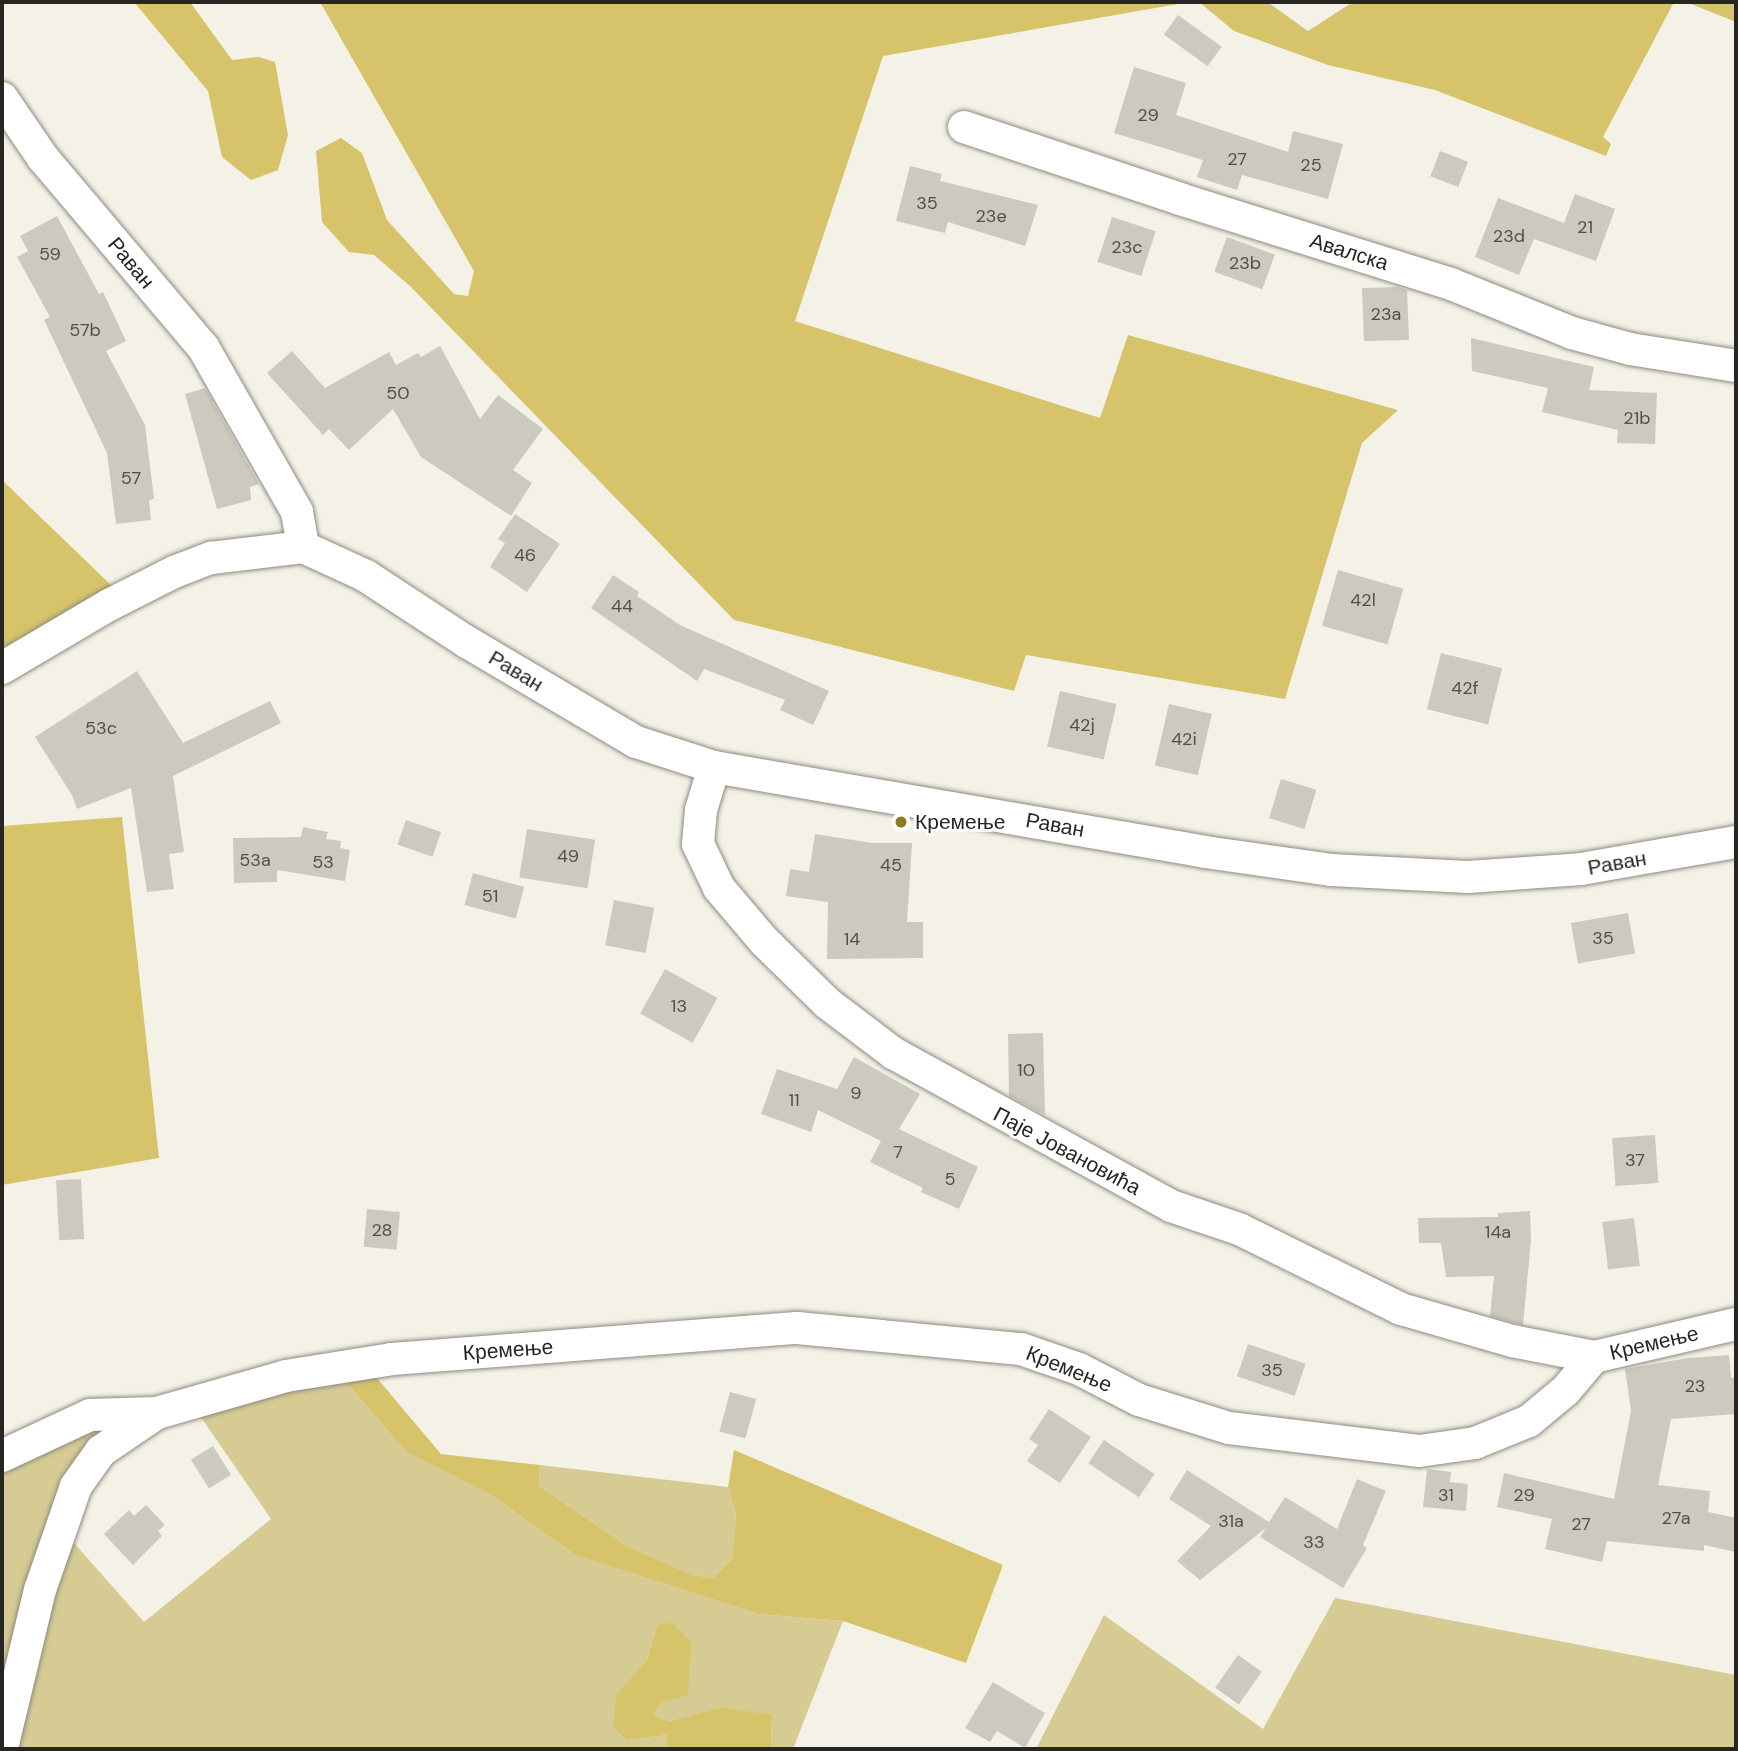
<!DOCTYPE html>
<html>
<head>
<meta charset="utf-8">
<style>
  body { margin:0 }
  #map { position:relative; width:1738px; height:1751px; overflow:hidden; background:#f4f2e7; font-family:"DM Sans",sans-serif }
  div>[style] { position:absolute }
  .green>* { inset:0; background:#d6cb93 }
  .forest>* { inset:0; background:#d6c36a }
  .building>* { inset:0; background:#cccabf; transform-origin:0 0 }
  .roads { filter:drop-shadow(0 0 2px #8d8b81) drop-shadow(0 0 2px #8d8b81) }
  .street>* { height:32px; margin:-16px; padding:0 16px; transform-origin:16px; border-radius:16px; background:#fff }
  .dots>* { width:19px; height:19px; translate:-50% -50%; box-sizing:border-box; border:4px solid #fff; border-radius:50% }
  span { translate:-50% -50%; white-space:nowrap; text-align:center; line-height:1.15; -webkit-text-stroke:6px #fff; paint-order:stroke }
  .number-label { font-size:18px; color:#504f49 }
  .number-label span { -webkit-text-stroke-width:0 }
  .street-label { font-size:21px; color:#272622 }
  .poi-label { font-size:21px; color:#272622 }
  .left { translate:0 -50%; text-align:left }
  .frame { position:absolute; inset:0; border:4px solid #272622; pointer-events:none }
</style>
</head>
<body>
<div id="map">
  <div class="green">
    <i style="clip-path:polygon(341px 1376px,406px 1452px,491px 1495px,575px 1555px,758px 1614px,843px 1621px,793px 1749px,775px 1749px,771px 1746px,772px 1716px,721px 1707px,669px 1721px,654px 1715px,662px 1702px,657px 1625px,647px 1660px,618px 1694px,628px 1740px,668px 1735px,667px 1749px,6px 1749px,66px 1534px,144px 1622px,271px 1519px,196px 1410px)"></i>
    <i style="clip-path:polygon(95px 1419px,108px 1440px,2px 1729px,2px 1463px)"></i>
    <i style="clip-path:polygon(540px 1465px,728px 1487px,736px 1514px,732px 1559px,713px 1578px,693px 1575px,627px 1546px,539px 1486px)"></i>
    <i style="clip-path:polygon(1335px 1598px,1736px 1675px,1736px 1749px,1036px 1749px,1104px 1615px,1263px 1729px)"></i>
  </div>
  <div class="forest">
    <i style="clip-path:polygon(134px 2px,190px 2px,232px 60px,259px 57px,275px 62px,288px 135px,278px 170px,251px 180px,222px 157px,208px 91px)"></i>
    <i style="clip-path:polygon(320px 2px,1175px 2px,1178px 4px,883px 56px,795px 321px,1100px 418px,1128px 335px,1398px 410px,1362px 443px,1285px 699px,1026px 655px,1014px 691px,734px 620px,411px 287px,374px 255px,349px 252px,322px 222px,316px 151px,341px 138px,362px 153px,387px 220px,454px 294px,468px 296px,474px 271px)"></i>
    <i style="clip-path:polygon(1199px 2px,1267px 2px,1308px 31px,1353px 2px,1674px 2px,1603px 137px,1611px 144px,1606px 156px,1435px 90px,1328px 65px,1234px 31px)"></i>
    <i style="clip-path:polygon(1686px 2px,1736px 2px,1736px 22px)"></i>
    <i style="clip-path:polygon(2px 480px,112px 586px,2px 650px)"></i>
    <i style="clip-path:polygon(122px 817px,159px 1158px,2px 1185px,2px 826px)"></i>
    <i style="clip-path:polygon(371px 1371px,441px 1454px,540px 1465px,539px 1486px,627px 1546px,693px 1575px,713px 1578px,732px 1559px,736px 1514px,728px 1487px,734px 1450px,1003px 1565px,966px 1663px,843px 1621px,758px 1614px,575px 1555px,491px 1495px,406px 1452px,341px 1376px)"></i>
    <i style="clip-path:polygon(672px 1623px,691px 1642px,688px 1695px,662px 1702px,654px 1715px,669px 1721px,721px 1707px,772px 1715px,771px 1746px,775px 1749px,667px 1749px,667px 1735px,628px 1740px,613px 1727px,617px 1694px,647px 1660px,657px 1625px)"></i>
  </div>
  <div class="building">
    <i style="left:1178px;top:15px;width:54px;height:24px;rotate:36deg"></i>
    <i style="clip-path:polygon(1134px 67px,1186px 83px,1176px 115px,1288px 152px,1293px 131px,1343px 144px,1328px 199px,1242px 175px,1237px 190px,1197px 177px,1203px 160px,1114px 133px)"></i>
    <i style="left:1440px;top:151px;width:30px;height:27px;rotate:21deg"></i>
    <i style="clip-path:polygon(910px 166px,942px 174px,940px 181px,1038px 205px,1025px 246px,948px 222px,945px 233px,896px 221px)"></i>
    <i style="clip-path:polygon(1575px 194px,1615px 209px,1596px 261px,1534px 239px,1519px 275px,1475px 257px,1498px 198px,1564px 223px)"></i>
    <i style="clip-path:polygon(57px 216px,99px 294px,103px 292px,126px 341px,106px 351px,145px 425px,154px 499px,149px 500px,151px 520px,116px 524px,107px 453px,44px 320px,50px 317px,17px 257px,28px 251px,20px 236px)"></i>
    <i style="left:1112px;top:217px;width:46px;height:47px;rotate:18deg"></i>
    <i style="left:1227px;top:237px;width:51px;height:37px;rotate:20deg"></i>
    <i style="clip-path:polygon(1398px 287px,1407px 290px,1409px 340px,1364px 341px,1362px 288px)"></i>
    <i style="clip-path:polygon(1471px 338px,1594px 367px,1589px 390px,1657px 393px,1655px 444px,1617px 443px,1618px 430px,1542px 412px,1548px 388px,1472px 371px)"></i>
    <i style="clip-path:polygon(440px 346px,480px 419px,498px 395px,543px 429px,513px 470px,532px 483px,511px 516px,421px 457px,393px 409px,349px 450px,329px 429px,323px 435px,267px 373px,292px 351px,325px 388px,389px 352px,396px 365px,418px 353px,421px 357px)"></i>
    <i style="clip-path:polygon(205px 388px,259px 484px,250px 487px,251px 500px,217px 509px,185px 394px)"></i>
    <i style="clip-path:polygon(515px 514px,560px 544px,527px 592px,490px 567px,505px 543px,498px 539px)"></i>
    <i style="left:1338px;top:570px;width:68px;height:58px;rotate:16deg"></i>
    <i style="clip-path:polygon(613px 575px,639px 592px,637px 596px,680px 625px,829px 691px,813px 725px,780px 710px,785px 700px,704px 669px,697px 681px,591px 608px)"></i>
    <i style="left:1441px;top:653px;width:63px;height:58px;rotate:14deg"></i>
    <i style="clip-path:polygon(137px 671px,183px 743px,270px 701px,281px 723px,173px 776px,184px 852px,169px 854px,174px 889px,147px 892px,131px 788px,77px 809px,72px 795px,35px 737px)"></i>
    <i style="left:1060px;top:691px;width:58px;height:57px;rotate:13deg"></i>
    <i style="left:1169px;top:704px;width:44px;height:63px;rotate:13deg"></i>
    <i style="left:1281px;top:779px;width:37px;height:41px;rotate:17deg"></i>
    <i style="left:406px;top:820px;width:37px;height:26px;rotate:19deg"></i>
    <i style="clip-path:polygon(303px 827px,328px 832px,326px 839px,341px 841px,340px 848px,350px 850px,345px 881px,277px 870px,277px 882px,234px 883px,233px 838px,301px 837px)"></i>
    <i style="left:527px;top:829px;width:69px;height:49px;rotate:9deg"></i>
    <i style="clip-path:polygon(815px 834px,872px 843px,912px 843px,907px 922px,923px 922px,923px 958px,827px 959px,828px 902px,786px 896px,790px 869px,809px 872px)"></i>
    <i style="left:473px;top:873px;width:53px;height:33px;rotate:15deg"></i>
    <i style="left:614px;top:900px;width:41px;height:46px;rotate:11deg"></i>
    <i style="left:1628px;top:913px;width:41px;height:58px;rotate:80deg"></i>
    <i style="left:665px;top:969px;width:60px;height:51px;rotate:29deg"></i>
    <i style="clip-path:polygon(1043px 1033px,1045px 1115px,1009px 1096px,1008px 1034px)"></i>
    <i style="clip-path:polygon(854px 1057px,920px 1094px,899px 1129px,978px 1167px,959px 1209px,921px 1192px,923px 1188px,870px 1162px,881px 1141px,818px 1110px,811px 1132px,761px 1114px,777px 1069px,837px 1089px)"></i>
    <i style="left:1655px;top:1135px;width:48px;height:43px;rotate:86deg"></i>
    <i style="left:81px;top:1179px;width:60px;height:25px;rotate:87deg"></i>
    <i style="left:367px;top:1209px;width:33px;height:38px;rotate:5deg"></i>
    <i style="clip-path:polygon(1530px 1211px,1531px 1240px,1523px 1325px,1490px 1316px,1494px 1276px,1446px 1277px,1441px 1243px,1419px 1243px,1418px 1218px,1498px 1217px,1498px 1213px)"></i>
    <i style="left:1634px;top:1218px;width:48px;height:32px;rotate:83deg"></i>
    <i style="left:1248px;top:1344px;width:61px;height:34px;rotate:19deg"></i>
    <i style="clip-path:polygon(1729px 1355px,1731px 1378px,1736px 1377px,1736px 1414px,1671px 1419px,1658px 1485px,1710px 1491px,1708px 1512px,1736px 1518px,1736px 1552px,1704px 1545px,1704px 1551px,1607px 1541px,1602px 1562px,1545px 1549px,1552px 1519px,1497px 1507px,1504px 1473px,1614px 1499px,1631px 1411px,1625px 1369px,1688px 1358px)"></i>
    <i style="left:730px;top:1392px;width:27px;height:41px;rotate:15deg"></i>
    <i style="clip-path:polygon(1049px 1409px,1091px 1437px,1060px 1483px,1027px 1461px,1038px 1445px,1029px 1439px)"></i>
    <i style="left:1104px;top:1440px;width:61px;height:28px;rotate:34deg"></i>
    <i style="left:213px;top:1446px;width:34px;height:26px;rotate:58deg"></i>
    <i style="clip-path:polygon(1427px 1469px,1451px 1472px,1450px 1482px,1468px 1484px,1466px 1511px,1423px 1507px)"></i>
    <i style="clip-path:polygon(1187px 1470px,1269px 1522px,1285px 1497px,1337px 1529px,1357px 1479px,1386px 1491px,1363px 1545px,1367px 1548px,1343px 1588px,1260px 1537px,1266px 1528px,1200px 1580px,1177px 1561px,1211px 1526px,1169px 1499px)"></i>
    <i style="clip-path:polygon(146px 1505px,165px 1525px,158px 1531px,162px 1536px,133px 1565px,104px 1534px,129px 1510px,134px 1516px)"></i>
    <i style="left:1238px;top:1655px;width:29px;height:40px;rotate:35deg"></i>
    <i style="clip-path:polygon(993px 1682px,1045px 1713px,1025px 1748px,997px 1731px,990px 1742px,965px 1728px)"></i>
  </div>
  <div class="roads">
    <div class="street">
      <i style="left:2px;top:98px;width:73px;rotate:55.7deg"></i>
      <i style="left:43px;top:158px;width:248px;rotate:49.8deg"></i>
      <i style="left:203px;top:347px;width:190px;rotate:60.3deg"></i>
      <i style="left:297px;top:512px;width:36px;rotate:80deg"></i>
      <i style="left:964px;top:127px;width:228px;rotate:18.4deg"></i>
      <i style="left:1180px;top:199px;width:284px;rotate:17.4deg"></i>
      <i style="left:1451px;top:284px;width:131px;rotate:22deg"></i>
      <i style="left:1572px;top:333px;width:60px;rotate:15.4deg"></i>
      <i style="left:1630px;top:349px;width:107px;rotate:9.1deg"></i>
      <i style="left:2px;top:668px;width:124px;rotate:-30.5deg"></i>
      <i style="left:109px;top:605px;width:73px;rotate:-26.9deg"></i>
      <i style="left:174px;top:572px;width:40px;rotate:-21deg"></i>
      <i style="left:211px;top:558px;width:93px;rotate:-6.8deg"></i>
      <i style="left:303px;top:547px;width:69px;rotate:24.7deg"></i>
      <i style="left:366px;top:576px;width:121px;rotate:33.2deg"></i>
      <i style="left:467px;top:642px;width:196px;rotate:30.6deg"></i>
      <i style="left:636px;top:742px;width:82px;rotate:17.8deg"></i>
      <i style="left:714px;top:767px;width:498px;rotate:9.8deg"></i>
      <i style="left:1205px;top:852px;width:127px;rotate:8.1deg"></i>
      <i style="left:1331px;top:870px;width:137px;rotate:2.9deg"></i>
      <i style="left:1468px;top:877px;width:113px;rotate:-4deg"></i>
      <i style="left:1581px;top:869px;width:157px;rotate:-9.9deg"></i>
      <i style="left:714px;top:767px;width:45px;rotate:106.8deg"></i>
      <i style="left:701px;top:810px;width:34px;rotate:95deg"></i>
      <i style="left:698px;top:844px;width:49px;rotate:64.5deg"></i>
      <i style="left:719px;top:888px;width:70px;rotate:49.7deg"></i>
      <i style="left:764px;top:941px;width:88px;rotate:44.5deg"></i>
      <i style="left:827px;top:1003px;width:83px;rotate:37.1deg"></i>
      <i style="left:893px;top:1053px;width:317px;rotate:28.8deg"></i>
      <i style="left:1171px;top:1206px;width:72px;rotate:18.7deg"></i>
      <i style="left:1239px;top:1229px;width:181px;rotate:26.3deg"></i>
      <i style="left:1401px;top:1309px;width:116px;rotate:16.1deg"></i>
      <i style="left:1512px;top:1341px;width:84px;rotate:11deg"></i>
      <i style="left:2px;top:1456px;width:97px;rotate:-25deg"></i>
      <i style="left:90px;top:1415px;width:67px;rotate:-1.7deg"></i>
      <i style="left:2px;top:1748px;width:163px;rotate:-76.5deg"></i>
      <i style="left:40px;top:1590px;width:110px;rotate:-70.9deg"></i>
      <i style="left:76px;top:1486px;width:43px;rotate:-54.5deg"></i>
      <i style="left:101px;top:1451px;width:68px;rotate:-34.2deg"></i>
      <i style="left:157px;top:1413px;width:134px;rotate:-16deg"></i>
      <i style="left:286px;top:1376px;width:107px;rotate:-9.1deg"></i>
      <i style="left:392px;top:1359px;width:406px;rotate:-4.4deg"></i>
      <i style="left:797px;top:1328px;width:225px;rotate:5.4deg"></i>
      <i style="left:1021px;top:1349px;width:61px;rotate:19deg"></i>
      <i style="left:1079px;top:1369px;width:68px;rotate:27.3deg"></i>
      <i style="left:1139px;top:1400px;width:94px;rotate:17.3deg"></i>
      <i style="left:1229px;top:1428px;width:191px;rotate:6.9deg"></i>
      <i style="left:1419px;top:1451px;width:57px;rotate:-8.1deg"></i>
      <i style="left:1475px;top:1443px;width:58px;rotate:-22.2deg"></i>
      <i style="left:1529px;top:1421px;width:48px;rotate:-40deg"></i>
      <i style="left:1566px;top:1390px;width:43px;rotate:-49.7deg"></i>
      <i style="left:1594px;top:1357px;width:146px;rotate:-13.1deg"></i>
    </div>
  </div>
  <div class="dots">
    <i style="left:901px;top:822px;background:#8c7b20"></i>
  </div>
  <div class="number-label">
    <span style="left:1148px;top:115px">29</span>
    <span style="left:1237px;top:159px">27</span>
    <span style="left:1311px;top:165px">25</span>
    <span style="left:927px;top:203px">35</span>
    <span style="left:991px;top:216px">23e</span>
    <span style="left:1585px;top:227px">21</span>
    <span style="left:1509px;top:236px">23d</span>
    <span style="left:1127px;top:247px">23c</span>
    <span style="left:50px;top:254px">59</span>
    <span style="left:1245px;top:263px">23b</span>
    <span style="left:1386px;top:314px">23a</span>
    <span style="left:85px;top:330px">57b</span>
    <span style="left:398px;top:393px">50</span>
    <span style="left:1637px;top:418px">21b</span>
    <span style="left:131px;top:478px">57</span>
    <span style="left:525px;top:555px">46</span>
    <span style="left:1363px;top:600px">42l</span>
    <span style="left:622px;top:606px">44</span>
    <span style="left:1465px;top:688px">42f</span>
    <span style="left:1082px;top:725px">42j</span>
    <span style="left:101px;top:728px">53c</span>
    <span style="left:1184px;top:739px">42i</span>
    <span style="left:568px;top:856px">49</span>
    <span style="left:255px;top:860px">53a</span>
    <span style="left:323px;top:862px">53</span>
    <span style="left:891px;top:865px">45</span>
    <span style="left:490px;top:896px">51</span>
    <span style="left:1603px;top:938px">35</span>
    <span style="left:852px;top:939px">14</span>
    <span style="left:679px;top:1006px">13</span>
    <span style="left:1026px;top:1070px">10</span>
    <span style="left:856px;top:1093px">9</span>
    <span style="left:794px;top:1100px">11</span>
    <span style="left:898px;top:1152px">7</span>
    <span style="left:1635px;top:1160px">37</span>
    <span style="left:950px;top:1179px">5</span>
    <span style="left:382px;top:1230px">28</span>
    <span style="left:1498px;top:1232px">14a</span>
    <span style="left:1272px;top:1370px">35</span>
    <span style="left:1695px;top:1386px">23</span>
    <span style="left:1446px;top:1495px">31</span>
    <span style="left:1524px;top:1495px">29</span>
    <span style="left:1676px;top:1518px">27a</span>
    <span style="left:1231px;top:1521px">31a</span>
    <span style="left:1581px;top:1524px">27</span>
    <span style="left:1314px;top:1542px">33</span>
  </div>
  <div class="street-label">
    <span style="left:1349px;top:252px;rotate:17deg">Авалска</span>
    <span style="left:131px;top:263px;rotate:50deg">Раван</span>
    <span style="left:516px;top:671px;rotate:31deg">Раван</span>
    <span style="left:1055px;top:825px;rotate:10deg">Раван</span>
    <span style="left:1617px;top:863px;rotate:-10deg">Раван</span>
    <span style="left:1067px;top:1151px;rotate:28deg">Паје Јовановића</span>
    <span style="left:1654px;top:1343px;rotate:-13deg">Кремење</span>
    <span style="left:508px;top:1350px;rotate:-4deg">Кремење</span>
    <span style="left:1069px;top:1369px;rotate:22deg">Кремење</span>
  </div>
  <div class="poi-label">
    <span class="left" style="left:915px;top:822px">Кремење</span>
  </div>
  <div class="frame"></div>
</div>
</body>
</html>
